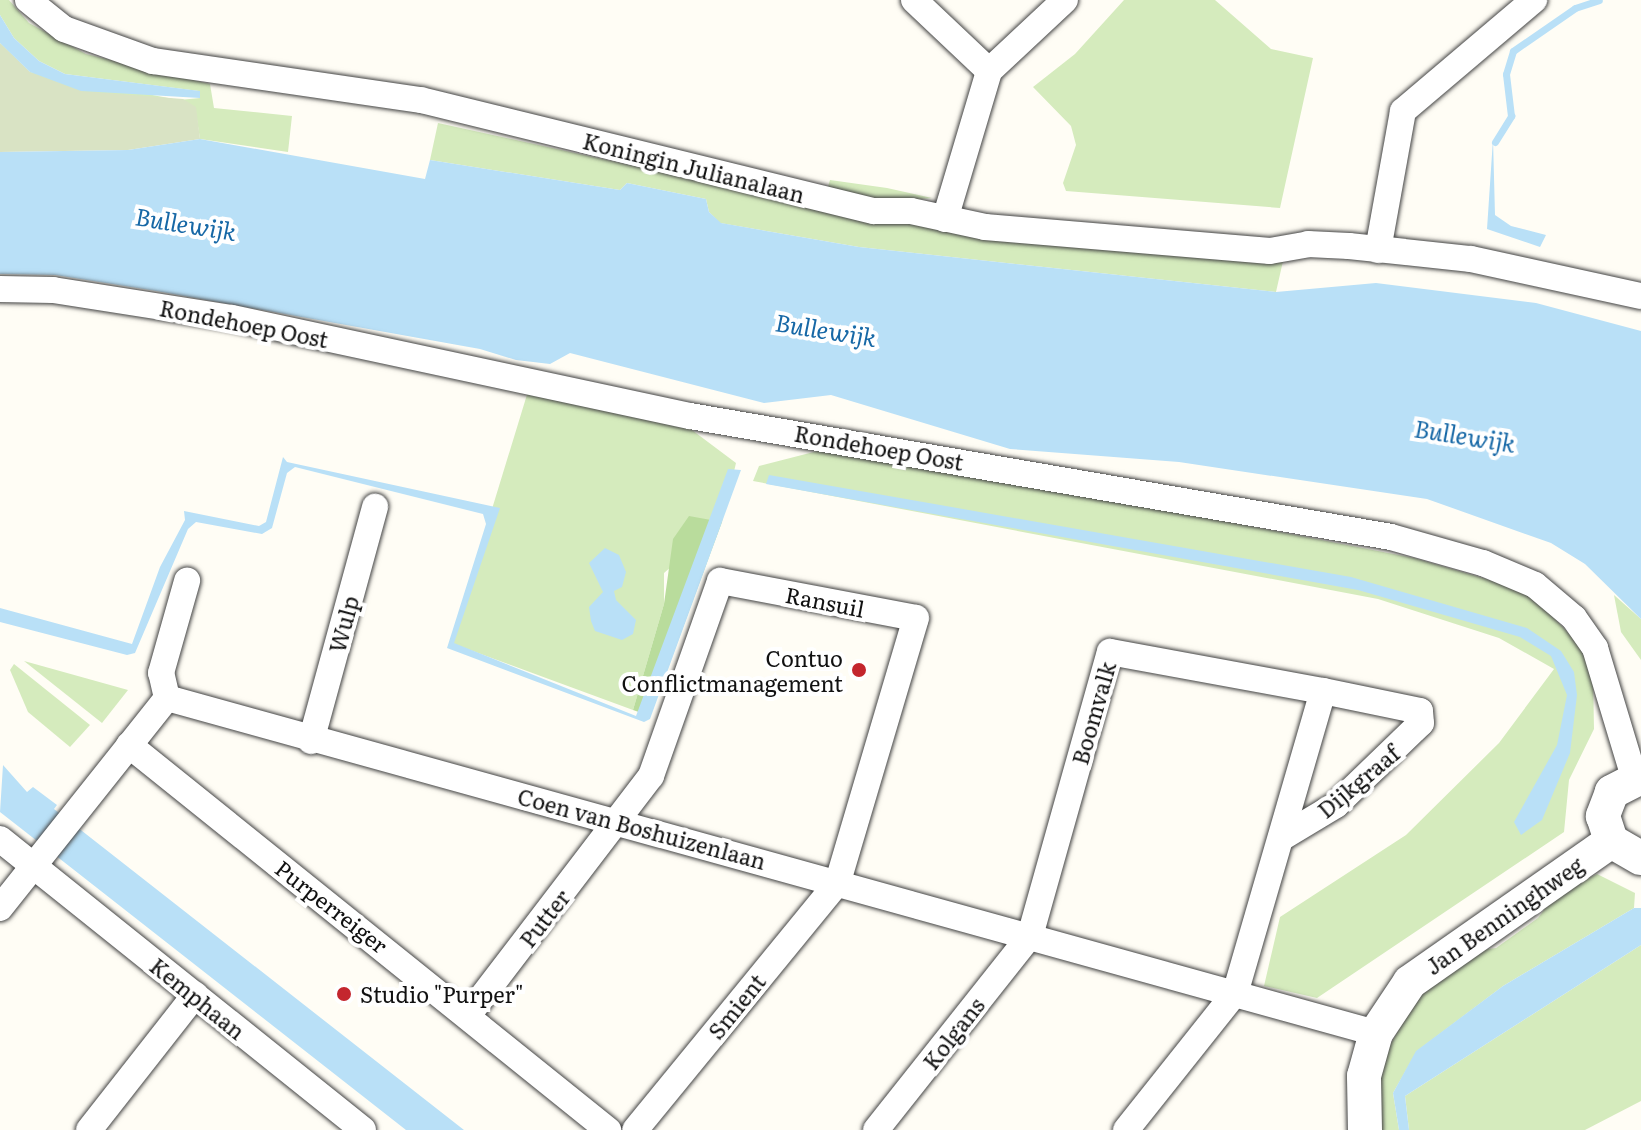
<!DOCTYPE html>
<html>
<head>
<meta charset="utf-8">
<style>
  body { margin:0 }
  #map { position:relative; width:1641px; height:1130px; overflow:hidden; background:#fffdf5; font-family:Literata,serif }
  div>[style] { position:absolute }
  .green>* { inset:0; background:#d5ebbd }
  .forest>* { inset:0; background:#b9dc9c }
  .cemetery>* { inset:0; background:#d9e3c4 }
  .water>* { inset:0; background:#b9e0f7 }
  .stream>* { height:7px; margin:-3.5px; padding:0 3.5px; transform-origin:3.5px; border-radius:3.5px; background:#b9e0f7 }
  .roads { filter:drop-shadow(0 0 2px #444) drop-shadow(0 0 2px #444) }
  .minor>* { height:26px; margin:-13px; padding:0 13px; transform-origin:13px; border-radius:13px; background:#fff }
  .tertiary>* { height:34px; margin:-17px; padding:0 17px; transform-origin:17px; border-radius:17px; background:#fff }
  .dots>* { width:22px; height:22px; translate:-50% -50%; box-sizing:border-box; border:4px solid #fff; border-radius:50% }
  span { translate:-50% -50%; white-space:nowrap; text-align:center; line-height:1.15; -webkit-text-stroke:8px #fff; paint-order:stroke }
  .street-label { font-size:22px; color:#111 }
  .poi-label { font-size:22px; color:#111 }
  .right { translate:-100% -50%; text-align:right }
  .left { translate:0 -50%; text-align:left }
  .water-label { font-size:24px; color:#1768a6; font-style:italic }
</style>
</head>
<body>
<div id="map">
  <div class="green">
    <i style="clip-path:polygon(0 0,9px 0,29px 23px,86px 54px,210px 84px,214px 108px,292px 116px,288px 152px,200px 139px,195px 107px,42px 115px,0 43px,30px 72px,179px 100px,200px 98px,199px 91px,65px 74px,39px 61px,14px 38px,0 15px)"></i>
    <i style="clip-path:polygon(1124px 0,1215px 0,1271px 49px,1313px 58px,1280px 208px,1066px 191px,1063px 183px,1076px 145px,1071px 126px,1033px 87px,1075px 54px)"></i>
    <i style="clip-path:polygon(438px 123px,825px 208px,1283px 261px,1276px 292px,859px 247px,720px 223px,709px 212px,706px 199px,627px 183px,620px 190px,430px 160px)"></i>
    <i style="clip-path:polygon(830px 180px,887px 188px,932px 198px,877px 203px,827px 190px)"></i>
    <i style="clip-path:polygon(529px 388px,672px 415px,736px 463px,722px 522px,664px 573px,664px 604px,633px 710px,451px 643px)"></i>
    <i style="clip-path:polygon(837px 446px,1414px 558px,1528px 591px,1578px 643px,1593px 675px,1594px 729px,1569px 780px,1564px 832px,1317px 998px,1264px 986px,1280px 917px,1406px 835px,1499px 743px,1554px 669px,1499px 638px,1378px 599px,753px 481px,759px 466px)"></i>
    <i style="clip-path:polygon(1614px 595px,1641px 619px,1641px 660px,1621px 632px)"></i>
    <i style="clip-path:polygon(24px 661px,42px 666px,128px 690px,102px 723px)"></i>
    <i style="clip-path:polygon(14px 664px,90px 725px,70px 747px,28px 712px,10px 670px)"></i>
    <i style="clip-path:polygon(1597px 874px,1635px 893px,1634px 908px,1503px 986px,1417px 1051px,1393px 1093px,1399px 1130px,1382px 1130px,1379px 1088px,1385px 1054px,1416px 999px,1469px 952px,1496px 948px,1538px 918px,1556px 894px)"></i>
    <i style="clip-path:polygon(1641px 945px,1641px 1101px,1585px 1130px,1409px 1130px,1405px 1096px)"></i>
  </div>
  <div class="forest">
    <i style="clip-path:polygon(689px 516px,722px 522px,650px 716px,633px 710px,664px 604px,673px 539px)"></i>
  </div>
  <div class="cemetery">
    <i style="clip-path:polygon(0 43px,30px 72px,81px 91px,183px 99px,196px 107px,200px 139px,128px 150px,0 152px)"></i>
  </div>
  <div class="water">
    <i style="clip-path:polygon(0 15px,14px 38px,39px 61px,65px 74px,200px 91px,200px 98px,81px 91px,30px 72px,0 43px)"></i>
    <i style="clip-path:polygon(200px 139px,425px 179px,430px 160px,620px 190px,627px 183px,706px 199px,709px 212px,721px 223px,859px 247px,1276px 292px,1376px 283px,1536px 303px,1641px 331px,1641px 619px,1585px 564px,1551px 543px,1427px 499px,1179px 462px,1010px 449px,831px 395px,764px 403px,570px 353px,550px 364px,516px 360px,480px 349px,156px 291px,55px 275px,0 274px,0 152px,128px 150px)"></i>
    <i style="clip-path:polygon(1493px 139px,1495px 215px,1511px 226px,1546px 235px,1540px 247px,1487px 229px)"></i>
    <i style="clip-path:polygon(283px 457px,287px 462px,500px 508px,454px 643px,636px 716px,728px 469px,741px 470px,650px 719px,644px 722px,447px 648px,486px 524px,483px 514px,295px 467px,287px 473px,272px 528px,262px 534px,196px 522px,188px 529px,135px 653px,127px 655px,0 622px,0 608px,132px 644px,160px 567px,185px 520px,184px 511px,259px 526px,266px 522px)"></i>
    <i style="clip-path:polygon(769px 475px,1351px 577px,1527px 628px,1561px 651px,1574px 672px,1577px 695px,1570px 753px,1542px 820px,1521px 835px,1514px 822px,1557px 745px,1567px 695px,1551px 656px,1520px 637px,1358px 590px,766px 484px)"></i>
    <i style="clip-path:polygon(605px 548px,619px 555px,626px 572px,622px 587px,614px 591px,616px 600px,636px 620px,633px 634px,622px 640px,595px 631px,591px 621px,589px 607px,603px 592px,589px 563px)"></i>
    <i style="clip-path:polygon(3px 765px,27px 792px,33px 787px,57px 805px,54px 809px,464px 1130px,406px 1130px,32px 837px,0 812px)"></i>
    <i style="clip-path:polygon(1634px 908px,1641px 908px,1641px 945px,1405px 1096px,1409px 1130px,1399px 1130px,1393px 1093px,1416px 1051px,1503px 986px)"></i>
  </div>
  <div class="stream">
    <i style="left:1495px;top:142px;width:31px;rotate:-58deg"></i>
    <i style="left:1511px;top:116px;width:42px;rotate:-96.8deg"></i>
    <i style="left:1506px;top:74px;width:24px;rotate:-73deg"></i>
    <i style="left:1513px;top:51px;width:75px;rotate:-34.7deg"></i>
    <i style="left:1575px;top:8px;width:25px;rotate:-18deg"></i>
  </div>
  <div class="roads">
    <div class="minor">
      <i style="left:28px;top:0;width:46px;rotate:38.9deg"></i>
      <i style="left:64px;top:29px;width:95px;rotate:19.8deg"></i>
      <i style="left:153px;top:61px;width:271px;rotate:8.3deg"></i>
      <i style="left:421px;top:100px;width:466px;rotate:13.8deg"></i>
      <i style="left:874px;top:211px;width:37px"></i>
      <i style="left:911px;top:211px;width:76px;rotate:12.2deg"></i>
      <i style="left:985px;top:227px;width:286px;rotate:4.8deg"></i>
      <i style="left:1270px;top:251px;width:39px;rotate:-10deg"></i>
      <i style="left:1308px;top:244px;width:41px;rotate:2.8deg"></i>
      <i style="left:1349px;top:246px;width:123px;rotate:6.1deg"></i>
      <i style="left:1471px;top:259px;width:174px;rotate:12.3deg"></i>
      <i style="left:914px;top:0;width:103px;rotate:43.4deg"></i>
      <i style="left:945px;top:219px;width:154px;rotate:-73.4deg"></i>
      <i style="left:989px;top:71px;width:104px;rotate:-43.1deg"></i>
      <i style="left:1378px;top:250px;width:141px;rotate:-79.8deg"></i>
      <i style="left:1403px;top:111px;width:172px;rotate:-40.3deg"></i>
      <i style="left:0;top:289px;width:53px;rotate:1.1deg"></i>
      <i style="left:53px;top:290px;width:181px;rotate:8.9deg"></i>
      <i style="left:232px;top:318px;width:468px;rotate:12.1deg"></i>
      <i style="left:690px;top:416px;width:711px;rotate:9.79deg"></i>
      <i style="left:1391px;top:537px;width:96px;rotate:15.8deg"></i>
      <i style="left:1483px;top:563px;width:56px;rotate:22.9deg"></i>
      <i style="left:1535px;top:585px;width:51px;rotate:40.2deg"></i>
      <i style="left:1574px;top:618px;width:37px;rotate:55deg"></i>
      <i style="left:1595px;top:648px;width:135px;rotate:73.2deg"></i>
      <i style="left:167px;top:698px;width:26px;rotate:-103deg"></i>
      <i style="left:161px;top:673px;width:96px;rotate:-74.2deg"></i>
      <i style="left:311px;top:741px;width:243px;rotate:-74.7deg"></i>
      <i style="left:129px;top:745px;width:615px;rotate:38.79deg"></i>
      <i style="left:1281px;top:838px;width:64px;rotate:-31deg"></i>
      <i style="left:1336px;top:805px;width:118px;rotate:-44deg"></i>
      <i style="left:1421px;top:723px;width:12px;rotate:-95deg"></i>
      <i style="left:1420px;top:711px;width:99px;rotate:-168.3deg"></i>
      <i style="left:0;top:839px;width:465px;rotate:38.7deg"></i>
      <i style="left:0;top:908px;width:268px;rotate:-51.5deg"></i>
      <i style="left:167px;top:698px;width:1255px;rotate:15.49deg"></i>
      <i style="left:469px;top:1014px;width:300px;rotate:-52.6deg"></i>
      <i style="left:651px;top:776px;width:207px;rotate:-70.5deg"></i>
      <i style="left:720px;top:581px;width:199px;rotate:10.7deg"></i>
      <i style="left:916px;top:618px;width:275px;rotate:106.5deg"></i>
      <i style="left:838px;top:882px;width:320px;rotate:129.3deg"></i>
      <i style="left:89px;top:1130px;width:172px;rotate:-51.9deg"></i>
      <i style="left:876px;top:1130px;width:248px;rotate:-51.6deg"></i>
      <i style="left:1030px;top:936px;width:295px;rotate:-74.3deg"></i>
      <i style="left:1110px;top:652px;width:217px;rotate:10.4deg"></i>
      <i style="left:1323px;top:691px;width:315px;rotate:106.2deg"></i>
      <i style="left:1235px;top:993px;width:175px;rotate:128.5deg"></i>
    </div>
    <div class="tertiary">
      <i style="left:1641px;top:777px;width:33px;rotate:153deg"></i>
      <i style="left:1612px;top:792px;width:26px;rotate:111deg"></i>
      <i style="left:1603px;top:816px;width:26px;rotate:72deg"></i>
      <i style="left:1611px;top:841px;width:34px;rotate:30deg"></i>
      <i style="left:1365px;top:1130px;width:54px;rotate:-91.1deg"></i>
      <i style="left:1364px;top:1076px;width:45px;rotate:-74.4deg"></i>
      <i style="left:1376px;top:1033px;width:61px;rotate:-56.3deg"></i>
      <i style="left:1410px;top:982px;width:246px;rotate:-35deg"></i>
    </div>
  </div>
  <div class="dots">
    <i style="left:859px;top:670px;background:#c4262e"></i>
    <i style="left:344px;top:994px;background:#c4262e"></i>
  </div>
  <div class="street-label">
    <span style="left:694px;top:167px;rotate:14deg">Koningin Julianalaan</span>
    <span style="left:244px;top:323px;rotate:11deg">Rondehoep Oost</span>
    <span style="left:879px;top:447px;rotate:10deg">Rondehoep Oost</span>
    <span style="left:825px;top:601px;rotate:11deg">Ransuil</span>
    <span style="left:343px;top:624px;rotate:-75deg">Wulp</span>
    <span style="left:1093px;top:713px;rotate:-74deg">Boomvalk</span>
    <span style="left:1358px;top:781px;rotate:-40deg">Dijkgraaf</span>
    <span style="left:642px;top:828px;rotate:15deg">Coen van Boshuizenlaan</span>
    <span style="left:332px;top:906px;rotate:38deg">Purperreiger</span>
    <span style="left:1504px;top:915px;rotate:-35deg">Jan Benninghweg</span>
    <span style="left:544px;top:918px;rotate:-52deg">Putter</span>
    <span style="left:198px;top:998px;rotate:39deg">Kemphaan</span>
    <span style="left:736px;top:1006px;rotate:-51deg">Smient</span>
    <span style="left:953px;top:1033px;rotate:-52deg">Kolgans</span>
  </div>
  <div class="poi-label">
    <span class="right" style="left:843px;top:670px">Contuo<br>Conflictmanagement</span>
    <span class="left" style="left:360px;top:994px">Studio "Purper"</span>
  </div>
  <div class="water-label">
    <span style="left:186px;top:223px;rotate:9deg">Bullewijk</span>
    <span style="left:826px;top:329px;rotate:9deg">Bullewijk</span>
    <span style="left:1465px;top:435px;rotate:9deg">Bullewijk</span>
  </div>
</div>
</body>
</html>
